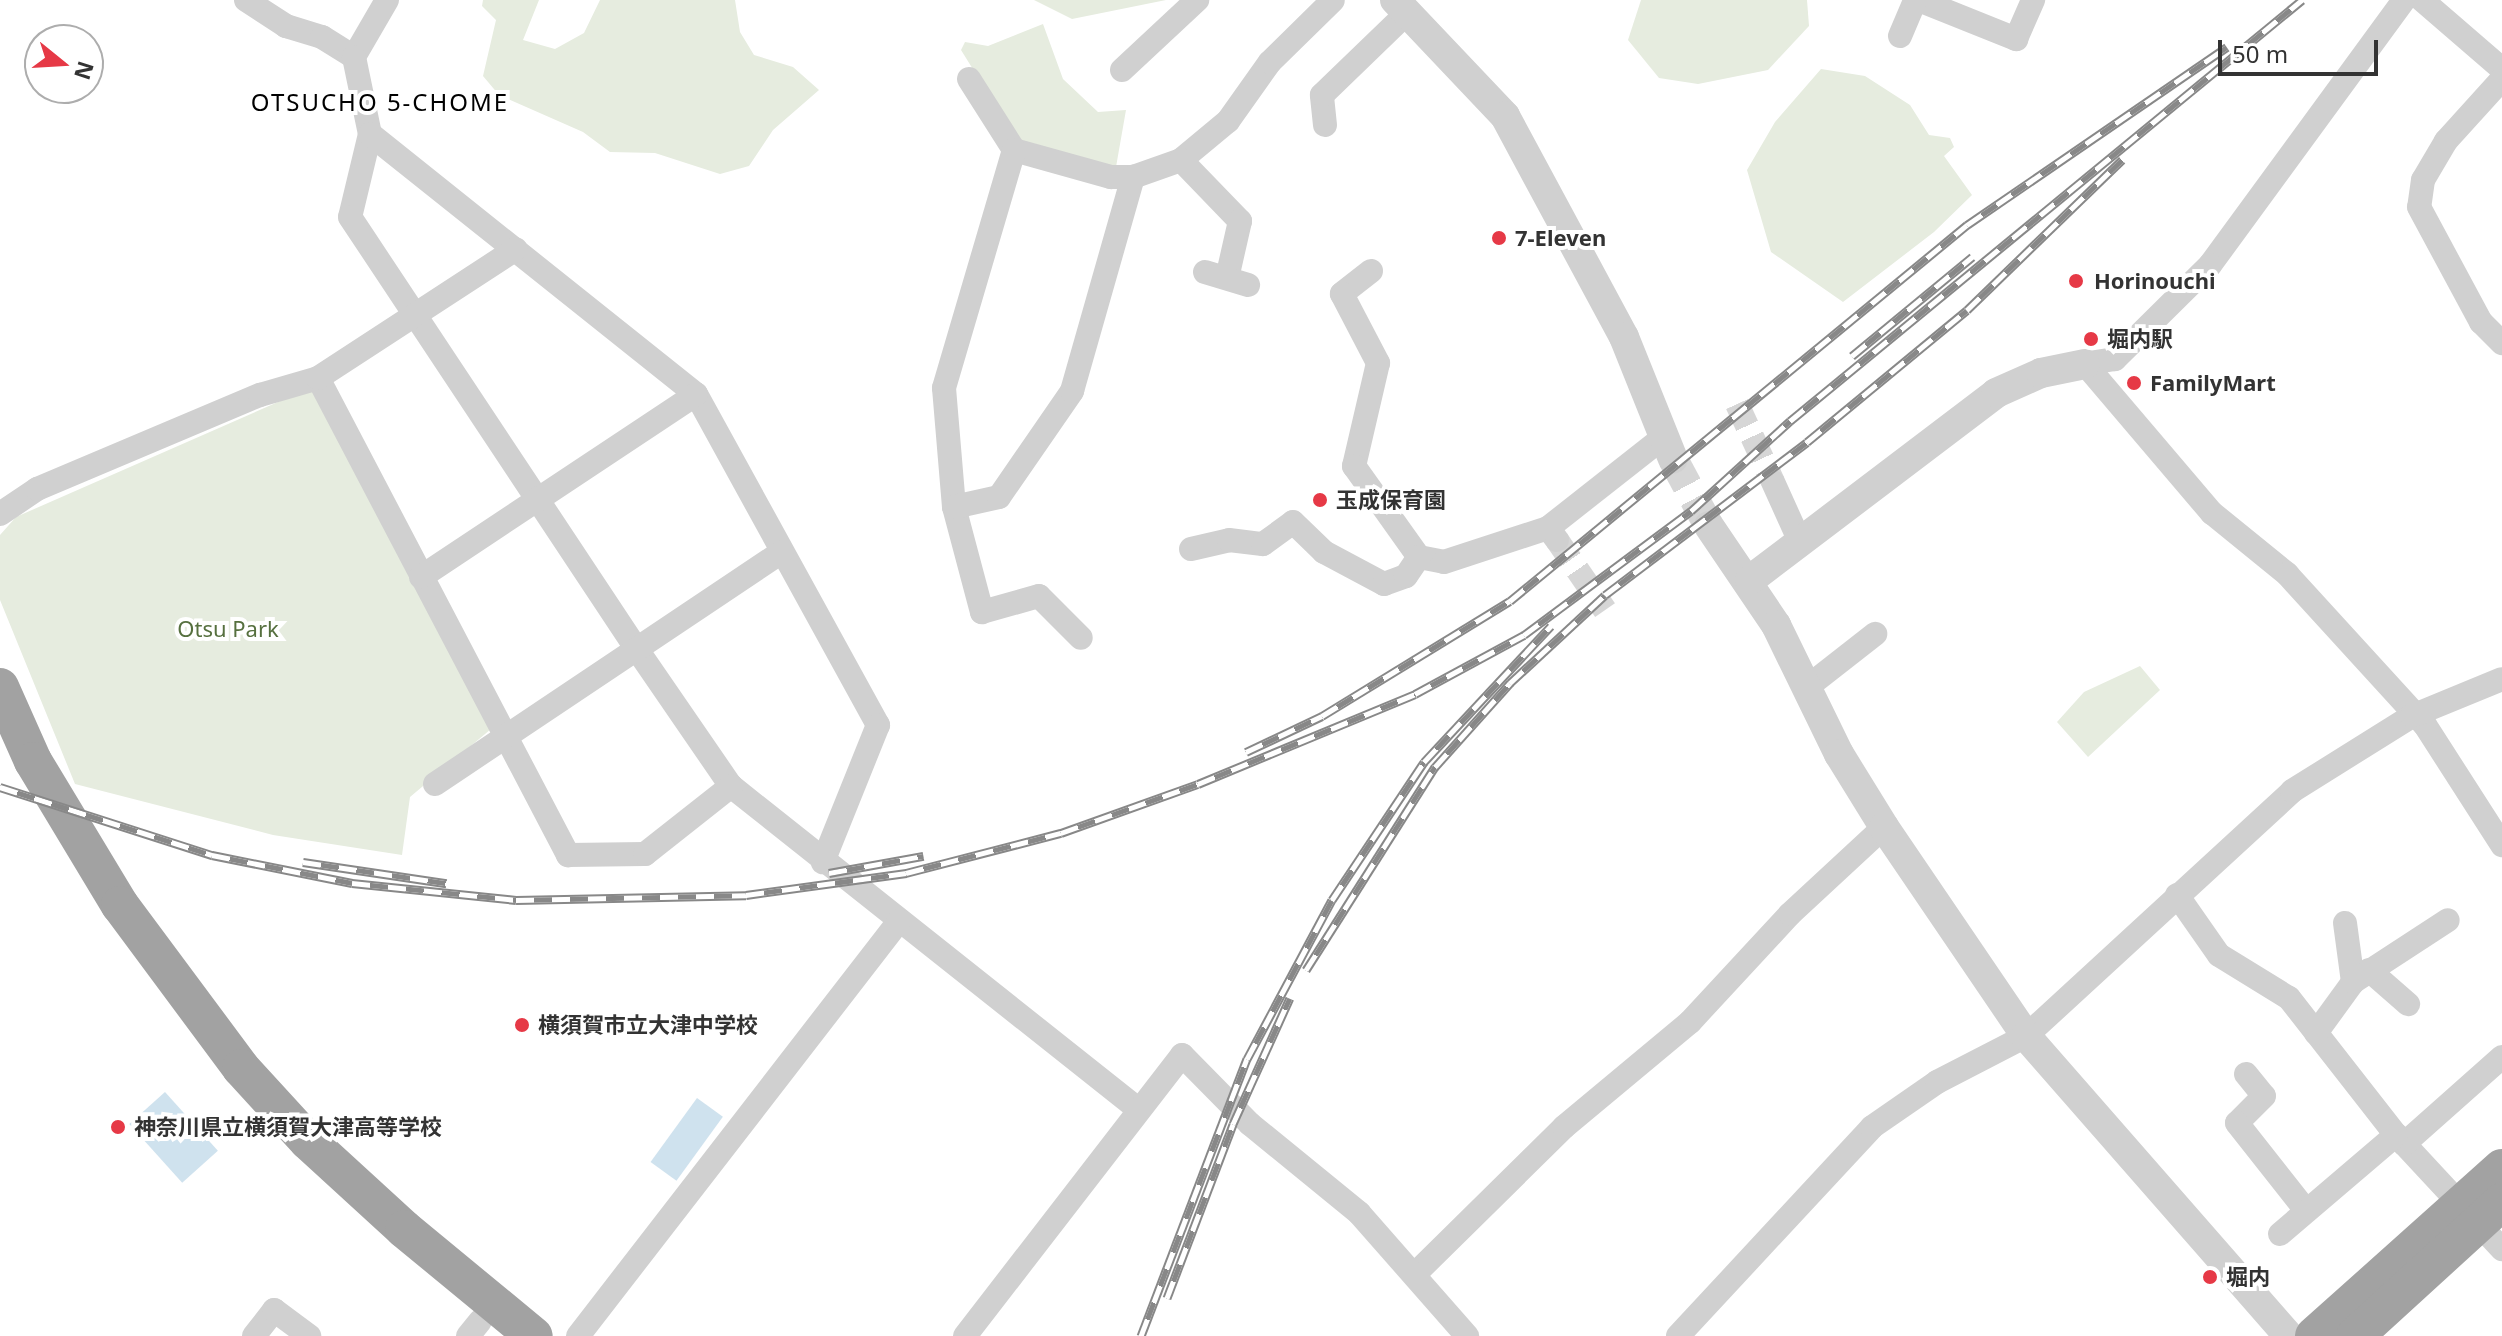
<!DOCTYPE html>
<html>
<head>
<meta charset="utf-8">
<style>
  body { margin:0 }
  #map { position:relative; width:2502px; height:1336px; overflow:hidden; background:#fff; font-family:"Noto Sans","Noto Sans JP",sans-serif }
  div>[style] { position:absolute }
  .green>* { inset:0; background:#e6ecdf }
  .water>* { inset:0; background:#cfe2ee; transform-origin:0 0 }
  .minor-tunnel>* { height:24px; margin-top:-12px; transform-origin:0; background:repeating-linear-gradient(90deg,#d6d6d6 0 24px,transparent 0 36px) }
  .tertiary-tunnel>* { height:30px; margin-top:-15px; transform-origin:0; background:repeating-linear-gradient(90deg,#d6d6d6 0 30px,transparent 0 45px) }
  .minor>* { height:24px; margin:-12px; padding:0 12px; transform-origin:12px; border-radius:12px; background:#d0d0d0 }
  .tertiary>* { height:30px; margin:-15px; padding:0 15px; transform-origin:15px; border-radius:15px; background:#d0d0d0 }
  .trunk>* { height:38px; margin:-19px; padding:0 19px; transform-origin:19px; border-radius:19px; background:#a2a2a2 }
  .rail>* { height:9px; margin-top:-4.5px; transform-origin:0; background:repeating-linear-gradient(90deg,#fff 0 18px,#888 0 36px); box-sizing:border-box; border-block:2px solid #888 }
  .dots>* { width:22px; height:22px; translate:-50% -50%; box-sizing:border-box; border:4px solid #fff; border-radius:50% }
  span { translate:-50% -50%; white-space:nowrap; text-align:center; line-height:1.15; -webkit-text-stroke:8px #fff; paint-order:stroke }
  .poi-label { font-size:22px; color:#333; font-weight:700 }
  .left { translate:0 -50%; text-align:left }
  .park-label { font-size:22px; color:#56703f }
  .neighbourhood-label { font-size:24px; color:#000; letter-spacing:2px }
  .north { position:absolute; left:24px; top:24px; width:80px; height:80px; box-sizing:border-box; background:#fff; border:2px solid #adadad; border-radius:50%; rotate:108deg; font-size:22px; font-weight:700; line-height:32px; text-align:center; color:#333 }
  .north::after { content:''; display:block; margin:auto; width:28px; height:36px; background:#e63946; clip-path:polygon(50% 0,100% 100%,50% 72%,0 100%) }
  .scale { position:absolute; left:2218px; top:40px; width:160px; height:36px; box-sizing:border-box; border:4px solid #333; border-top:0; padding-left:10px; font-size:24px; line-height:28px; white-space:nowrap; color:#333; -webkit-text-stroke:6px #fff; paint-order:stroke }
</style>
</head>
<body>
<div id="map">
  <div class="green">
    <i style="clip-path:polygon(483px 0,539px 0,523px 40px,555px 49px,584px 33px,600px 0,735px 0,740px 32px,754px 55px,793px 67px,819px 90px,773px 130px,749px 166px,720px 174px,655px 153px,610px 152px,583px 132px,499px 95px,483px 76px,496px 20px,482px 6px)"></i>
    <i style="clip-path:polygon(1034px 0,1166px 0,1072px 19px)"></i>
    <i style="clip-path:polygon(1641px 0,1807px 0,1809px 26px,1768px 70px,1698px 84px,1659px 78px,1628px 40px)"></i>
    <i style="clip-path:polygon(1043px 24px,1063px 79px,1098px 112px,1126px 110px,1116px 167px,1017px 140px,961px 50px,965px 42px,988px 46px)"></i>
    <i style="clip-path:polygon(1821px 69px,1865px 76px,1910px 105px,1929px 135px,1950px 138px,1954px 147px,1944px 156px,1972px 195px,1934px 232px,1843px 302px,1771px 252px,1747px 170px,1775px 122px)"></i>
    <i style="clip-path:polygon(319px 384px,491px 729px,410px 797px,402px 855px,273px 835px,75px 784px,0 600px,0 535px,16px 517px)"></i>
    <i style="clip-path:polygon(2140px 666px,2160px 690px,2088px 757px,2057px 722px,2084px 692px)"></i>
  </div>
  <div class="water">
    <i style="left:165px;top:1092px;width:79px;height:48px;rotate:48deg"></i>
    <i style="left:697px;top:1098px;width:32px;height:79px;rotate:36deg"></i>
  </div>
  <div class="minor-tunnel">
    <i style="left:1737px;top:404px;width:86px;rotate:65.2deg"></i>
    <i style="left:1557px;top:540px;width:85px;rotate:55.6deg"></i>
  </div>
  <div class="tertiary-tunnel">
    <i style="left:1673px;top:459px;width:76px;rotate:61.8deg"></i>
  </div>
  <div class="minor">
    <i style="left:246px;top:0;width:48px;rotate:33deg"></i>
    <i style="left:286px;top:26px;width:38px;rotate:17deg"></i>
    <i style="left:322px;top:37px;width:38px;rotate:32deg"></i>
    <i style="left:387px;top:0;width:66px;rotate:120.1deg"></i>
    <i style="left:354px;top:57px;width:79px;rotate:78.3deg"></i>
    <i style="left:370px;top:134px;width:85px;rotate:103.5deg"></i>
    <i style="left:350px;top:217px;width:517px;rotate:56.43deg"></i>
    <i style="left:636px;top:648px;width:168px;rotate:55.5deg"></i>
    <i style="left:731px;top:786px;width:521px;rotate:38.45deg"></i>
    <i style="left:1919px;top:0;width:105px;rotate:21.9deg"></i>
    <i style="left:2016px;top:39px;width:43px;rotate:-66.4deg"></i>
    <i style="left:2404px;top:0;width:328px;rotate:126.2deg"></i>
    <i style="left:2210px;top:265px;width:134px;rotate:135.3deg"></i>
    <i style="left:2115px;top:359px;width:30px;rotate:171deg"></i>
    <i style="left:2085px;top:364px;width:196px;rotate:49.6deg"></i>
    <i style="left:2212px;top:513px;width:97px;rotate:39.1deg"></i>
    <i style="left:2287px;top:574px;width:205px;rotate:47.6deg"></i>
    <i style="left:2425px;top:725px;width:143px;rotate:57.3deg"></i>
    <i style="left:2422px;top:0;width:106px;rotate:40.8deg"></i>
    <i style="left:1900px;top:36px;width:39px;rotate:-67deg"></i>
    <i style="left:1122px;top:70px;width:103px;rotate:-43deg"></i>
    <i style="left:969px;top:79px;width:84px;rotate:57.6deg"></i>
    <i style="left:1014px;top:150px;width:101px;rotate:15.6deg"></i>
    <i style="left:1111px;top:177px;width:22px"></i>
    <i style="left:1133px;top:177px;width:51px;rotate:-19.5deg"></i>
    <i style="left:1181px;top:160px;width:61px;rotate:-39.7deg"></i>
    <i style="left:1228px;top:121px;width:72px;rotate:-54.6deg"></i>
    <i style="left:1270px;top:62px;width:88px;rotate:-44.5deg"></i>
    <i style="left:2502px;top:79px;width:84px;rotate:132.1deg"></i>
    <i style="left:2446px;top:141px;width:45px;rotate:120.5deg"></i>
    <i style="left:2423px;top:180px;width:27px;rotate:98deg"></i>
    <i style="left:2419px;top:207px;width:131px;rotate:61.7deg"></i>
    <i style="left:2481px;top:322px;width:30px;rotate:45deg"></i>
    <i style="left:1325px;top:125px;width:30px;rotate:-96deg"></i>
    <i style="left:1322px;top:95px;width:120px;rotate:-44deg"></i>
    <i style="left:370px;top:134px;width:417px;rotate:38.6deg"></i>
    <i style="left:696px;top:394px;width:378px;rotate:61.2deg"></i>
    <i style="left:878px;top:725px;width:148px;rotate:111.9deg"></i>
    <i style="left:1014px;top:150px;width:248px;rotate:106.4deg"></i>
    <i style="left:944px;top:388px;width:119px;rotate:85.2deg"></i>
    <i style="left:954px;top:507px;width:109px;rotate:75.1deg"></i>
    <i style="left:982px;top:612px;width:59px;rotate:-15.7deg"></i>
    <i style="left:1039px;top:596px;width:59px;rotate:45deg"></i>
    <i style="left:1181px;top:160px;width:85px;rotate:46deg"></i>
    <i style="left:1240px;top:221px;width:58px;rotate:102.8deg"></i>
    <i style="left:1371px;top:271px;width:37px;rotate:142deg"></i>
    <i style="left:1342px;top:294px;width:78px;rotate:62.4deg"></i>
    <i style="left:1378px;top:363px;width:106px;rotate:103.1deg"></i>
    <i style="left:1354px;top:466px;width:112px;rotate:54.5deg"></i>
    <i style="left:1419px;top:557px;width:25px;rotate:11deg"></i>
    <i style="left:1444px;top:562px;width:109px;rotate:-18.1deg"></i>
    <i style="left:1205px;top:272px;width:45px;rotate:16.8deg"></i>
    <i style="left:318px;top:378px;width:539px;rotate:62.34deg"></i>
    <i style="left:568px;top:855px;width:77px;rotate:-0.7deg"></i>
    <i style="left:645px;top:854px;width:110px;rotate:-38.3deg"></i>
    <i style="left:1773px;top:482px;width:68px;rotate:65.7deg"></i>
    <i style="left:954px;top:507px;width:46px;rotate:-12.5deg"></i>
    <i style="left:999px;top:497px;width:129px;rotate:-55.4deg"></i>
    <i style="left:1072px;top:391px;width:223px;rotate:-74.1deg"></i>
    <i style="left:0;top:514px;width:45px;rotate:-34deg"></i>
    <i style="left:37px;top:489px;width:242px;rotate:-22.9deg"></i>
    <i style="left:260px;top:395px;width:60px;rotate:-16.3deg"></i>
    <i style="left:318px;top:378px;width:236px;rotate:-33.1deg"></i>
    <i style="left:1557px;top:540px;width:15px;rotate:-127deg"></i>
    <i style="left:1548px;top:528px;width:150px;rotate:-38.2deg"></i>
    <i style="left:1191px;top:549px;width:39px;rotate:-13deg"></i>
    <i style="left:1229px;top:540px;width:34px;rotate:7deg"></i>
    <i style="left:1263px;top:544px;width:37px;rotate:-36deg"></i>
    <i style="left:1293px;top:522px;width:43px;rotate:44.1deg"></i>
    <i style="left:1324px;top:552px;width:68px;rotate:28.1deg"></i>
    <i style="left:1384px;top:584px;width:23px;rotate:-20deg"></i>
    <i style="left:1406px;top:576px;width:23px;rotate:-56deg"></i>
    <i style="left:421px;top:577px;width:330px;rotate:-33.6deg"></i>
    <i style="left:1806px;top:688px;width:88px;rotate:-38deg"></i>
    <i style="left:435px;top:784px;width:417px;rotate:-33.8deg"></i>
    <i style="left:2177px;top:895px;width:73px;rotate:55deg"></i>
    <i style="left:2219px;top:955px;width:82px;rotate:31.6deg"></i>
    <i style="left:2289px;top:998px;width:174px;rotate:52deg"></i>
    <i style="left:2396px;top:1135px;width:156px;rotate:47.1deg"></i>
    <i style="left:2345px;top:923px;width:60px;rotate:82.3deg"></i>
    <i style="left:2369px;top:970px;width:52px;rotate:41.1deg"></i>
    <i style="left:2316px;top:1033px;width:63px;rotate:-54deg"></i>
    <i style="left:2353px;top:982px;width:113px;rotate:-33.1deg"></i>
    <i style="left:2246px;top:1074px;width:28px;rotate:51deg"></i>
    <i style="left:2264px;top:1096px;width:38px;rotate:135deg"></i>
    <i style="left:2237px;top:1123px;width:110px;rotate:51.7deg"></i>
    <i style="left:2404px;top:1144px;width:131px;rotate:-41.6deg"></i>
    <i style="left:2280px;top:1234px;width:153px;rotate:-40.5deg"></i>
    <i style="left:1416px;top:1273px;width:208px;rotate:-44.6deg"></i>
    <i style="left:1564px;top:1127px;width:164px;rotate:-39.8deg"></i>
    <i style="left:1690px;top:1022px;width:147px;rotate:-47.2deg"></i>
    <i style="left:1790px;top:914px;width:128px;rotate:-42.8deg"></i>
    <i style="left:254px;top:1336px;width:33px;rotate:-52deg"></i>
    <i style="left:274px;top:1310px;width:44px;rotate:36.6deg"></i>
    <i style="left:468px;top:1336px;width:19px;rotate:-51deg"></i>
    <i style="left:578px;top:1336px;width:525px;rotate:-52.28deg"></i>
    <i style="left:965px;top:1336px;width:355px;rotate:-52.3deg"></i>
    <i style="left:1182px;top:1055px;width:97px;rotate:45.4deg"></i>
    <i style="left:1250px;top:1124px;width:141px;rotate:39.2deg"></i>
    <i style="left:1359px;top:1213px;width:164px;rotate:48.7deg"></i>
    <i style="left:1678px;top:1336px;width:285px;rotate:-47.1deg"></i>
    <i style="left:1872px;top:1127px;width:79px;rotate:-34.7deg"></i>
    <i style="left:1937px;top:1082px;width:100px;rotate:-27.3deg"></i>
    <i style="left:2026px;top:1036px;width:362px;rotate:-42.6deg"></i>
    <i style="left:2292px;top:791px;width:142px;rotate:-32deg"></i>
    <i style="left:2412px;top:716px;width:97px;rotate:-22.3deg"></i>
  </div>
  <div class="tertiary">
    <i style="left:1395px;top:0;width:160px;rotate:46.5deg"></i>
    <i style="left:1505px;top:116px;width:251px;rotate:61.7deg"></i>
    <i style="left:1624px;top:337px;width:131px;rotate:68.1deg"></i>
    <i style="left:1709px;top:526px;width:120px;rotate:55.9deg"></i>
    <i style="left:1776px;top:625px;width:144px;rotate:64deg"></i>
    <i style="left:1839px;top:754px;width:86px;rotate:58.3deg"></i>
    <i style="left:1884px;top:827px;width:253px;rotate:55.8deg"></i>
    <i style="left:2026px;top:1036px;width:399px;rotate:48.8deg"></i>
    <i style="left:1750px;top:580px;width:309px;rotate:-37.2deg"></i>
    <i style="left:1996px;top:393px;width:49px;rotate:-24deg"></i>
    <i style="left:2041px;top:373px;width:45px;rotate:-11.6deg"></i>
  </div>
  <div class="trunk">
    <i style="left:0;top:687px;width:81px;rotate:66deg"></i>
    <i style="left:33px;top:761px;width:168px;rotate:58.9deg"></i>
    <i style="left:120px;top:905px;width:203px;rotate:53.4deg"></i>
    <i style="left:241px;top:1068px;width:99px;rotate:47.5deg"></i>
    <i style="left:308px;top:1141px;width:130px;rotate:42.5deg"></i>
    <i style="left:404px;top:1229px;width:168px;rotate:39.5deg"></i>
    <i style="left:2314px;top:1336px;width:252px;rotate:-41.8deg"></i>
    <i style="left:2355px;top:1336px;width:199px;rotate:-42.4deg"></i>
  </div>
  <div class="rail">
    <i style="left:1852px;top:356px;width:156px;rotate:-39.5deg"></i>
    <i style="left:1246px;top:752px;width:84px;rotate:-25.3deg"></i>
    <i style="left:1322px;top:716px;width:220px;rotate:-31.5deg"></i>
    <i style="left:1510px;top:601px;width:592px;rotate:-39.45deg"></i>
    <i style="left:1967px;top:225px;width:315px;rotate:-34.4deg"></i>
    <i style="left:0;top:787px;width:223px;rotate:17.8deg"></i>
    <i style="left:212px;top:855px;width:143px;rotate:11.3deg"></i>
    <i style="left:352px;top:883px;width:165px;rotate:5.9deg"></i>
    <i style="left:516px;top:900px;width:230px;rotate:-1.2deg"></i>
    <i style="left:746px;top:895px;width:162px;rotate:-7.8deg"></i>
    <i style="left:906px;top:873px;width:160px;rotate:-14.5deg"></i>
    <i style="left:1061px;top:833px;width:145px;rotate:-19.7deg"></i>
    <i style="left:1198px;top:784px;width:235px;rotate:-22.5deg"></i>
    <i style="left:1415px;top:694px;width:124px;rotate:-28.4deg"></i>
    <i style="left:1524px;top:635px;width:208px;rotate:-36.6deg"></i>
    <i style="left:1691px;top:511px;width:134px;rotate:-42.3deg"></i>
    <i style="left:1790px;top:421px;width:663px;rotate:-39.43deg"></i>
    <i style="left:303px;top:862px;width:145px;rotate:8.4deg"></i>
    <i style="left:829px;top:873px;width:96px;rotate:-10.3deg"></i>
    <i style="left:1306px;top:970px;width:241px;rotate:-57.6deg"></i>
    <i style="left:1435px;top:767px;width:113px;rotate:-48.2deg"></i>
    <i style="left:1510px;top:683px;width:129px;rotate:-42.8deg"></i>
    <i style="left:1605px;top:595px;width:253px;rotate:-37.1deg"></i>
    <i style="left:1807px;top:442px;width:207px;rotate:-39.5deg"></i>
    <i style="left:1967px;top:310px;width:216px;rotate:-44.1deg"></i>
    <i style="left:1167px;top:1298px;width:186px;rotate:-69.2deg"></i>
    <i style="left:1233px;top:1124px;width:138px;rotate:-65.7deg"></i>
    <i style="left:1141px;top:1336px;width:297px;rotate:-69.1deg"></i>
    <i style="left:1247px;top:1059px;width:180px;rotate:-61.9deg"></i>
    <i style="left:1332px;top:900px;width:166px;rotate:-56.3deg"></i>
    <i style="left:1424px;top:762px;width:186px;rotate:-47deg"></i>
  </div>
  <div class="dots">
    <i style="left:1499px;top:238px;background:#e63946"></i>
    <i style="left:2076px;top:281px;background:#e63946"></i>
    <i style="left:2091px;top:339px;background:#e63946"></i>
    <i style="left:2134px;top:383px;background:#e63946"></i>
    <i style="left:1320px;top:500px;background:#e63946"></i>
    <i style="left:522px;top:1025px;background:#e63946"></i>
    <i style="left:118px;top:1127px;background:#e63946"></i>
    <i style="left:2210px;top:1277px;background:#e63946"></i>
  </div>
  <div class="poi-label">
    <span class="left" style="left:1515px;top:238px">7-Eleven</span>
    <span class="left" style="left:2094px;top:281px">Horinouchi</span>
    <span class="left" style="left:2107px;top:339px">堀内駅</span>
    <span class="left" style="left:2150px;top:383px">FamilyMart</span>
    <span class="left" style="left:1336px;top:500px">玉成保育園</span>
    <span class="left" style="left:538px;top:1025px">横須賀市立大津中学校</span>
    <span class="left" style="left:134px;top:1127px">神奈川県立横須賀大津高等学校</span>
    <span class="left" style="left:2226px;top:1277px">堀内</span>
  </div>
  <div class="park-label">
    <span style="left:228px;top:629px">Otsu Park</span>
  </div>
  <div class="neighbourhood-label">
    <span style="left:380px;top:102px">OTSUCHO 5-CHOME</span>
  </div>
  <div class="north">N</div>
  <div class="scale">50 m</div>
</div>
</body>
</html>
